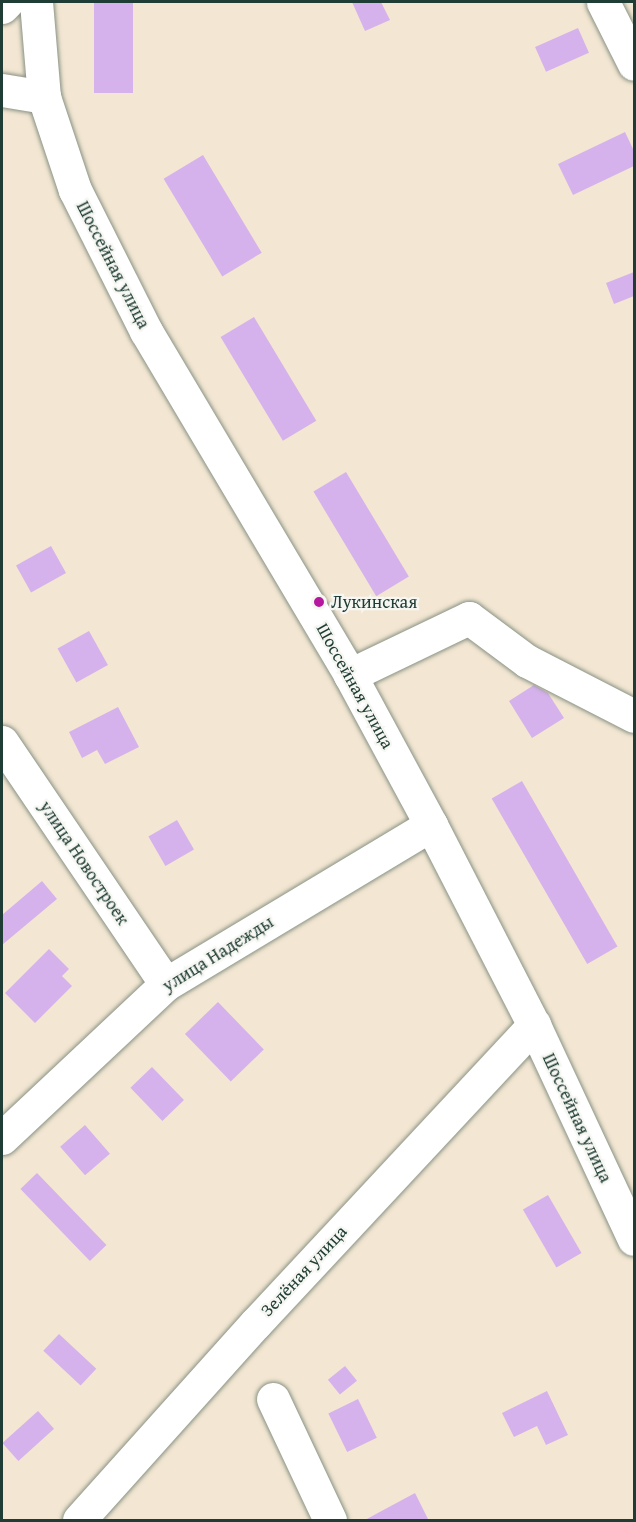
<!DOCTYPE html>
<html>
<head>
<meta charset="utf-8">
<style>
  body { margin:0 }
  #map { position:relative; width:636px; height:1522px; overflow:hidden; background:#f3e7d3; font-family:"Gentium Book Plus",serif }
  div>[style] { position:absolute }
  .building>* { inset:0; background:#d5b2ec; transform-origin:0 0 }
  .roads { filter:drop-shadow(0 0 2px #899284) drop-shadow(0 0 2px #899284) }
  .minor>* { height:33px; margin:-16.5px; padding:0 16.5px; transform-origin:16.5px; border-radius:16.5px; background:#fff }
  .major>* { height:33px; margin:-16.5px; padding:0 16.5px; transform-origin:16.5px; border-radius:16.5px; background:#fff }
  .dots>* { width:16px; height:16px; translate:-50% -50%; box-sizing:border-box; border:3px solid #f6f6f2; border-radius:50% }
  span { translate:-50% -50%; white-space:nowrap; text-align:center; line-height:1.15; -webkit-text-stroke:4.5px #f6f6f2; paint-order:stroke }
  .street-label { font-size:18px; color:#1f3d34 }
  .poi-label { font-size:18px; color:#1f3d34 }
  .left { translate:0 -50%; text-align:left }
  .frame { position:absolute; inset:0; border:3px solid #1f3d34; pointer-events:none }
</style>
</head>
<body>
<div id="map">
  <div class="building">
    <i style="left:94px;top:2px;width:39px;height:91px"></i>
    <i style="clip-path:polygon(352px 2px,381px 2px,390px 20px,365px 31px)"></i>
    <i style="left:578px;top:28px;width:27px;height:47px;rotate:66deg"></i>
    <i style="clip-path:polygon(625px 132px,634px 151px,634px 166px,573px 195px,558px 164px)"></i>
    <i style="left:203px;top:155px;width:114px;height:46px;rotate:59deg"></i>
    <i style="clip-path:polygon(634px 272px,634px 296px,614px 304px,606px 283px)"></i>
    <i style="left:254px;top:317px;width:121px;height:39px;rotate:59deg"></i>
    <i style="left:346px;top:472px;width:122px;height:38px;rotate:59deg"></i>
    <i style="left:51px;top:546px;width:31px;height:40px;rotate:61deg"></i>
    <i style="left:89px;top:631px;width:39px;height:36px;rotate:61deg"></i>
    <i style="clip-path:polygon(534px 685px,548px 693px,564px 718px,532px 738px,509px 701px)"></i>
    <i style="clip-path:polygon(118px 707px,139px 747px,105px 764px,97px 750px,82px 758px,69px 732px)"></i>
    <i style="left:522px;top:781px;width:191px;height:35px;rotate:60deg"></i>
    <i style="left:177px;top:820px;width:34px;height:33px;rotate:60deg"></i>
    <i style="clip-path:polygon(42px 881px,57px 899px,2px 945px,2px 915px)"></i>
    <i style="clip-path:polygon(49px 949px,69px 969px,62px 976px,72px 986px,35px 1023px,5px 993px)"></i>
    <i style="left:218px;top:1002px;width:66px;height:46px;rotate:46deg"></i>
    <i style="left:152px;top:1067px;width:46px;height:30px;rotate:46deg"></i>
    <i style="left:85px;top:1125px;width:38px;height:33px;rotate:49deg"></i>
    <i style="left:37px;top:1173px;width:100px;height:23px;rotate:46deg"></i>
    <i style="left:548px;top:1195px;width:67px;height:29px;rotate:60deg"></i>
    <i style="left:59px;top:1334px;width:51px;height:23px;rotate:43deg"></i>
    <i style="left:345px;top:1366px;width:19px;height:22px;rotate:51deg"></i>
    <i style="clip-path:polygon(547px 1391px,568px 1435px,546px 1445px,537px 1426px,514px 1437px,502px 1413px)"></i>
    <i style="left:358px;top:1399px;width:43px;height:33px;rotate:64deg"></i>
    <i style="left:38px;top:1411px;width:24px;height:48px;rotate:48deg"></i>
    <i style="clip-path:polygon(415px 1493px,429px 1521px,363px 1521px)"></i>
  </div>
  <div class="roads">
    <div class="minor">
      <i style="left:603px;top:2px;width:69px;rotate:63.4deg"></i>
      <i style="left:2px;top:7px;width:7px;rotate:-45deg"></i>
      <i style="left:2px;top:90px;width:43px;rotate:9.5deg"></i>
      <i style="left:350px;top:675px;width:132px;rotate:-25.6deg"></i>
      <i style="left:469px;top:618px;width:72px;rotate:36.6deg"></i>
      <i style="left:527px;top:661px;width:120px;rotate:27.2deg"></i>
      <i style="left:2px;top:742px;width:292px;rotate:55.9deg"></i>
      <i style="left:2px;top:1138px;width:225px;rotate:-43.2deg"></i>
      <i style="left:166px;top:984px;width:309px;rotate:-31deg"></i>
      <i style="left:273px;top:1399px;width:134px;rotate:64.8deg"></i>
      <i style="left:79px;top:1520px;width:265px;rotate:-48.1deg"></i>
      <i style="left:256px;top:1323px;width:408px;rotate:-47deg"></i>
    </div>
    <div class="major">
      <i style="left:36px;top:2px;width:95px;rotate:85.2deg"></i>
      <i style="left:44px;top:97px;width:98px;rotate:71.6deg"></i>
      <i style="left:75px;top:190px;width:158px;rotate:63.3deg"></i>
      <i style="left:146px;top:331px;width:400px;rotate:59.3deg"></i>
      <i style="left:350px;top:675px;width:170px;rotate:61.6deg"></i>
      <i style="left:431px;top:825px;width:225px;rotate:62.8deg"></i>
      <i style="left:534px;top:1025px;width:236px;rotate:65deg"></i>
    </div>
  </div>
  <div class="dots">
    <i style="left:319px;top:602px;background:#b5179e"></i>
  </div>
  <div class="street-label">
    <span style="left:113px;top:265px;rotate:63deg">Шоссейная улица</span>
    <span style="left:355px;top:686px;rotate:61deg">Шоссейная улица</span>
    <span style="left:84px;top:863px;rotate:56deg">улица Новостроек</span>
    <span style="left:218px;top:954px;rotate:-32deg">улица Надежды</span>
    <span style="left:577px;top:1118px;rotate:65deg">Шоссейная улица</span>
    <span style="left:304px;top:1271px;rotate:-47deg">Зелёная улица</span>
  </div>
  <div class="poi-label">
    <span class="left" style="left:331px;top:602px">Лукинская</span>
  </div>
  <div class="frame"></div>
</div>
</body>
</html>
